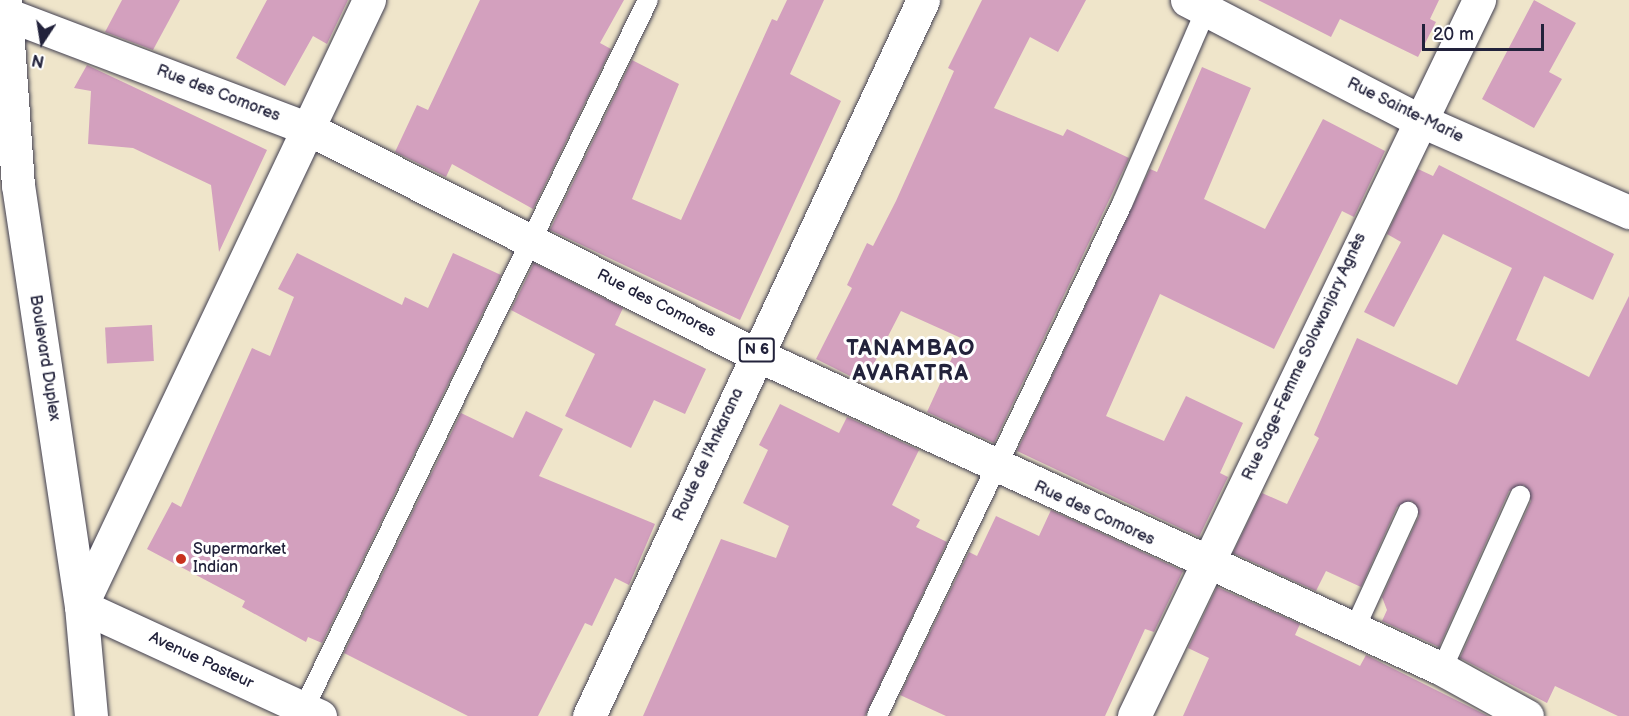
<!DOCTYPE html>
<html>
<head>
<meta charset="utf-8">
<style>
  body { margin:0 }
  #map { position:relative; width:1629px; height:716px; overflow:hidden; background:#efe5ca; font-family:"Balsamiq Sans",sans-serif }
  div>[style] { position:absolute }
  .building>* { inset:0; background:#d3a0be; transform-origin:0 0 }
  .roads { filter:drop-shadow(0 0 2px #413f50) drop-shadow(0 0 2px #413f50) }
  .service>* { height:20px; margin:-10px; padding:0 10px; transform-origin:10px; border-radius:10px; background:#fff }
  .minor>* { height:33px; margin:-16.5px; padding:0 16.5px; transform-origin:16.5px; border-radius:16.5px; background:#fff }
  .secondary>* { height:33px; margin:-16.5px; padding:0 16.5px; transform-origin:16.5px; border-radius:16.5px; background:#fff }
  .primary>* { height:33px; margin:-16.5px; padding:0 16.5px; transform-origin:16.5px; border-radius:16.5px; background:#fff }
  .dots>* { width:16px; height:16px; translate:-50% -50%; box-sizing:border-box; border:3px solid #fff; border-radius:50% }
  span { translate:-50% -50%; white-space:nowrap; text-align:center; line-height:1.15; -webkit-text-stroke:6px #fff; paint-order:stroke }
  .shield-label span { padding:2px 4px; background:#fff; border:2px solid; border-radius:4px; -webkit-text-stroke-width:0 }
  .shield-label { font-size:15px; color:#22223b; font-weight:700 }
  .street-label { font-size:16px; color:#22223b }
  .poi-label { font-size:16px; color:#22223b }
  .left { translate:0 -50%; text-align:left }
  .district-label { font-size:22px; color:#22223b; font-weight:700; letter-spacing:1.5px }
  .north { position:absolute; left:12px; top:12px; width:60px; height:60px; -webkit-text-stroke:4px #fff; paint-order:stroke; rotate:192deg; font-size:16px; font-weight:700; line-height:24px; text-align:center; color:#22223b }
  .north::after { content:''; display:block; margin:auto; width:21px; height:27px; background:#22223b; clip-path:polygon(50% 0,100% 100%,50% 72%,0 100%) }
  .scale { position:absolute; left:1422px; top:24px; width:122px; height:27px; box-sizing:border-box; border:3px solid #22223b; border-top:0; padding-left:8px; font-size:18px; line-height:21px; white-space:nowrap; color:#22223b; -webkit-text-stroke:4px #fff; paint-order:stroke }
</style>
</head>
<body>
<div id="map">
  <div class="building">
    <i style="clip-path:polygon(122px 0,180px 0,153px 50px,105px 32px)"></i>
    <i style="clip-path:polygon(267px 0,348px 0,327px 44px,313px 36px,285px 86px,236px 58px)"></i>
    <i style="clip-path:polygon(480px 0,624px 0,600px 43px,611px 49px,533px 209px,452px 164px,446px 177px,395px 152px,417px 105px,428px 110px)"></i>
    <i style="clip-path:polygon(787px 0,824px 0,790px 74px,841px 101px,740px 320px,550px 230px,632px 60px,679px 84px,632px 199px,681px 220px,772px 19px,777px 21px)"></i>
    <i style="clip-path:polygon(982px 0,1086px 0,1058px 52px,1030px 37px,994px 108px,1063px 136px,1067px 129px,1129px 158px,994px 443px,927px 412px,961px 338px,901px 311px,864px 383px,816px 359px,852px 288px,847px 285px,867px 243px,873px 246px,896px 201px,954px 71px,948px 68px)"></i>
    <i style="clip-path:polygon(1258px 0,1439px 0,1430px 19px,1436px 22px,1418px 57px,1340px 19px,1331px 37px)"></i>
    <i style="clip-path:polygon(1534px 0,1576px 23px,1549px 72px,1562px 79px,1534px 128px,1482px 99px)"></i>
    <i style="clip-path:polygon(87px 65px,267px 150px,219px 252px,211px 185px,133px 148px,88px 144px,91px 91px,74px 88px)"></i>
    <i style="clip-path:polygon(1202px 67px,1251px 88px,1204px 199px,1265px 229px,1323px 119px,1385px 151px,1354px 217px,1342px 211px,1274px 349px,1160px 294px,1106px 416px,1164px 441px,1186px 396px,1243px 423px,1220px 473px,1228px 477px,1199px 537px,1017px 451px,1150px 169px,1157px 172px)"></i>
    <i style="clip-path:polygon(1439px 165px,1614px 254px,1593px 300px,1544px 276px,1516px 340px,1589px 377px,1629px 296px,1629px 716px,1618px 716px,1555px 686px,1547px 703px,1460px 658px,1531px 501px,1524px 485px,1509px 491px,1439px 647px,1382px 621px,1387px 610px,1382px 597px,1419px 516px,1412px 501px,1397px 507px,1361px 587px,1326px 571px,1316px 591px,1233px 553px,1262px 493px,1287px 504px,1319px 438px,1314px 435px,1357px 338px,1457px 385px,1512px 268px,1443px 234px,1394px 327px,1364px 312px,1401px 242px,1387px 234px,1418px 169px,1433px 176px)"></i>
    <i style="clip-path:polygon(297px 253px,402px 305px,405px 297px,428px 308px,453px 253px,501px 275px,322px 643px,308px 637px,306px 642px,242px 607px,245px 601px,147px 549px,172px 502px,181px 507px,252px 348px,270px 356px,294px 297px,278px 289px)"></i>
    <i style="clip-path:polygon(534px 263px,623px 308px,615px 325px,706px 369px,685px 414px,654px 400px,631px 448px,565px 416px,595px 354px,511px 310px)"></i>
    <i style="left:152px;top:325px;width:36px;height:47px;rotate:87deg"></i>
    <i style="clip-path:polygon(780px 404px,839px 433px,847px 417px,919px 450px,892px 505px,920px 520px,916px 527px,947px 542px,865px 716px,643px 716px,721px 539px,776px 558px,789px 526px,743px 503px,768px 450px,759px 445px)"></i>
    <i style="clip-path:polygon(526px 411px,563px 429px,539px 476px,655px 524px,629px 585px,615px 578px,592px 626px,585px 623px,538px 716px,468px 716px,344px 653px,461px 413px,513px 438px)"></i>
    <i style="clip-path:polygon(1051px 510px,1183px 571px,1154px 632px,1145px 629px,1105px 716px,946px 716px,900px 695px,969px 552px,977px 556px,996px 516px,1039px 536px)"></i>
    <i style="clip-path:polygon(1217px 587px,1300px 624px,1295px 635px,1360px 666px,1366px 655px,1488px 716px,1183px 716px,1209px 658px,1188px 648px)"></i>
  </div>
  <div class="roads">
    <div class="service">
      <i style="left:1354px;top:630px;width:130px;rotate:-65.4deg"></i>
      <i style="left:1442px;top:669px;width:190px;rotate:-65.7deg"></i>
      <i style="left:304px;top:708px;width:787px;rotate:-64.09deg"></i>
      <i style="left:877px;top:716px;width:568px;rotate:-64.43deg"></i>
      <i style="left:1122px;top:204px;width:221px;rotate:-66.6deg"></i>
    </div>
    <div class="minor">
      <i style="left:6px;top:14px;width:324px;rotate:20.8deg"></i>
      <i style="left:309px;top:129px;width:500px;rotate:26.8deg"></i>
      <i style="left:755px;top:354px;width:756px;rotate:24.63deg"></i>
      <i style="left:1442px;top:669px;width:97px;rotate:28.9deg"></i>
      <i style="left:320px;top:716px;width:263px;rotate:-155.3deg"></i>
      <i style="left:81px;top:606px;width:671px;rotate:-64.58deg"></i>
      <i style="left:1134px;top:716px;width:795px;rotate:-64.27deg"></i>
    </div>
    <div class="secondary">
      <i style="left:5px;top:0;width:185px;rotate:86deg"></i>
      <i style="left:18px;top:185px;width:426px;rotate:81.5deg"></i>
      <i style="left:81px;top:606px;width:110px;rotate:84.8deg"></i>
      <i style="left:1187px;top:0;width:259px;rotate:27.4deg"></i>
      <i style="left:1417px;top:119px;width:232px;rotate:23.7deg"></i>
    </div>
    <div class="primary">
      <i style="left:589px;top:716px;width:790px;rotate:-64.99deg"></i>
    </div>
  </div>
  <div class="dots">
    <i style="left:181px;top:559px;background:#c8321e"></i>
  </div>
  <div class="shield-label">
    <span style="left:757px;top:350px">N 6</span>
  </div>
  <div class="street-label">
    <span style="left:218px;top:94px;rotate:21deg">Rue des Comores</span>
    <span style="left:1405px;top:111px;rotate:26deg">Rue Sainte-Marie</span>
    <span style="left:656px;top:304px;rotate:27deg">Rue des Comores</span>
    <span style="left:1305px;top:357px;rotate:-65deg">Rue Sage-Femme Solowanjary Agnès</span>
    <span style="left:44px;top:358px;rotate:81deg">Boulevard Duplex</span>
    <span style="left:709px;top:455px;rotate:-65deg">Route de l'Ankarana</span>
    <span style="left:1094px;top:514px;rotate:25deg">Rue des Comores</span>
    <span style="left:201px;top:661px;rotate:25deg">Avenue Pasteur</span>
  </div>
  <div class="poi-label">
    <span class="left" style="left:193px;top:559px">Supermarket<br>Indian</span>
  </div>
  <div class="district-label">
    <span style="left:911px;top:361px">TANAMBAO<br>AVARATRA</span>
  </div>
  <div class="north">N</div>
  <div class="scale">20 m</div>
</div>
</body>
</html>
